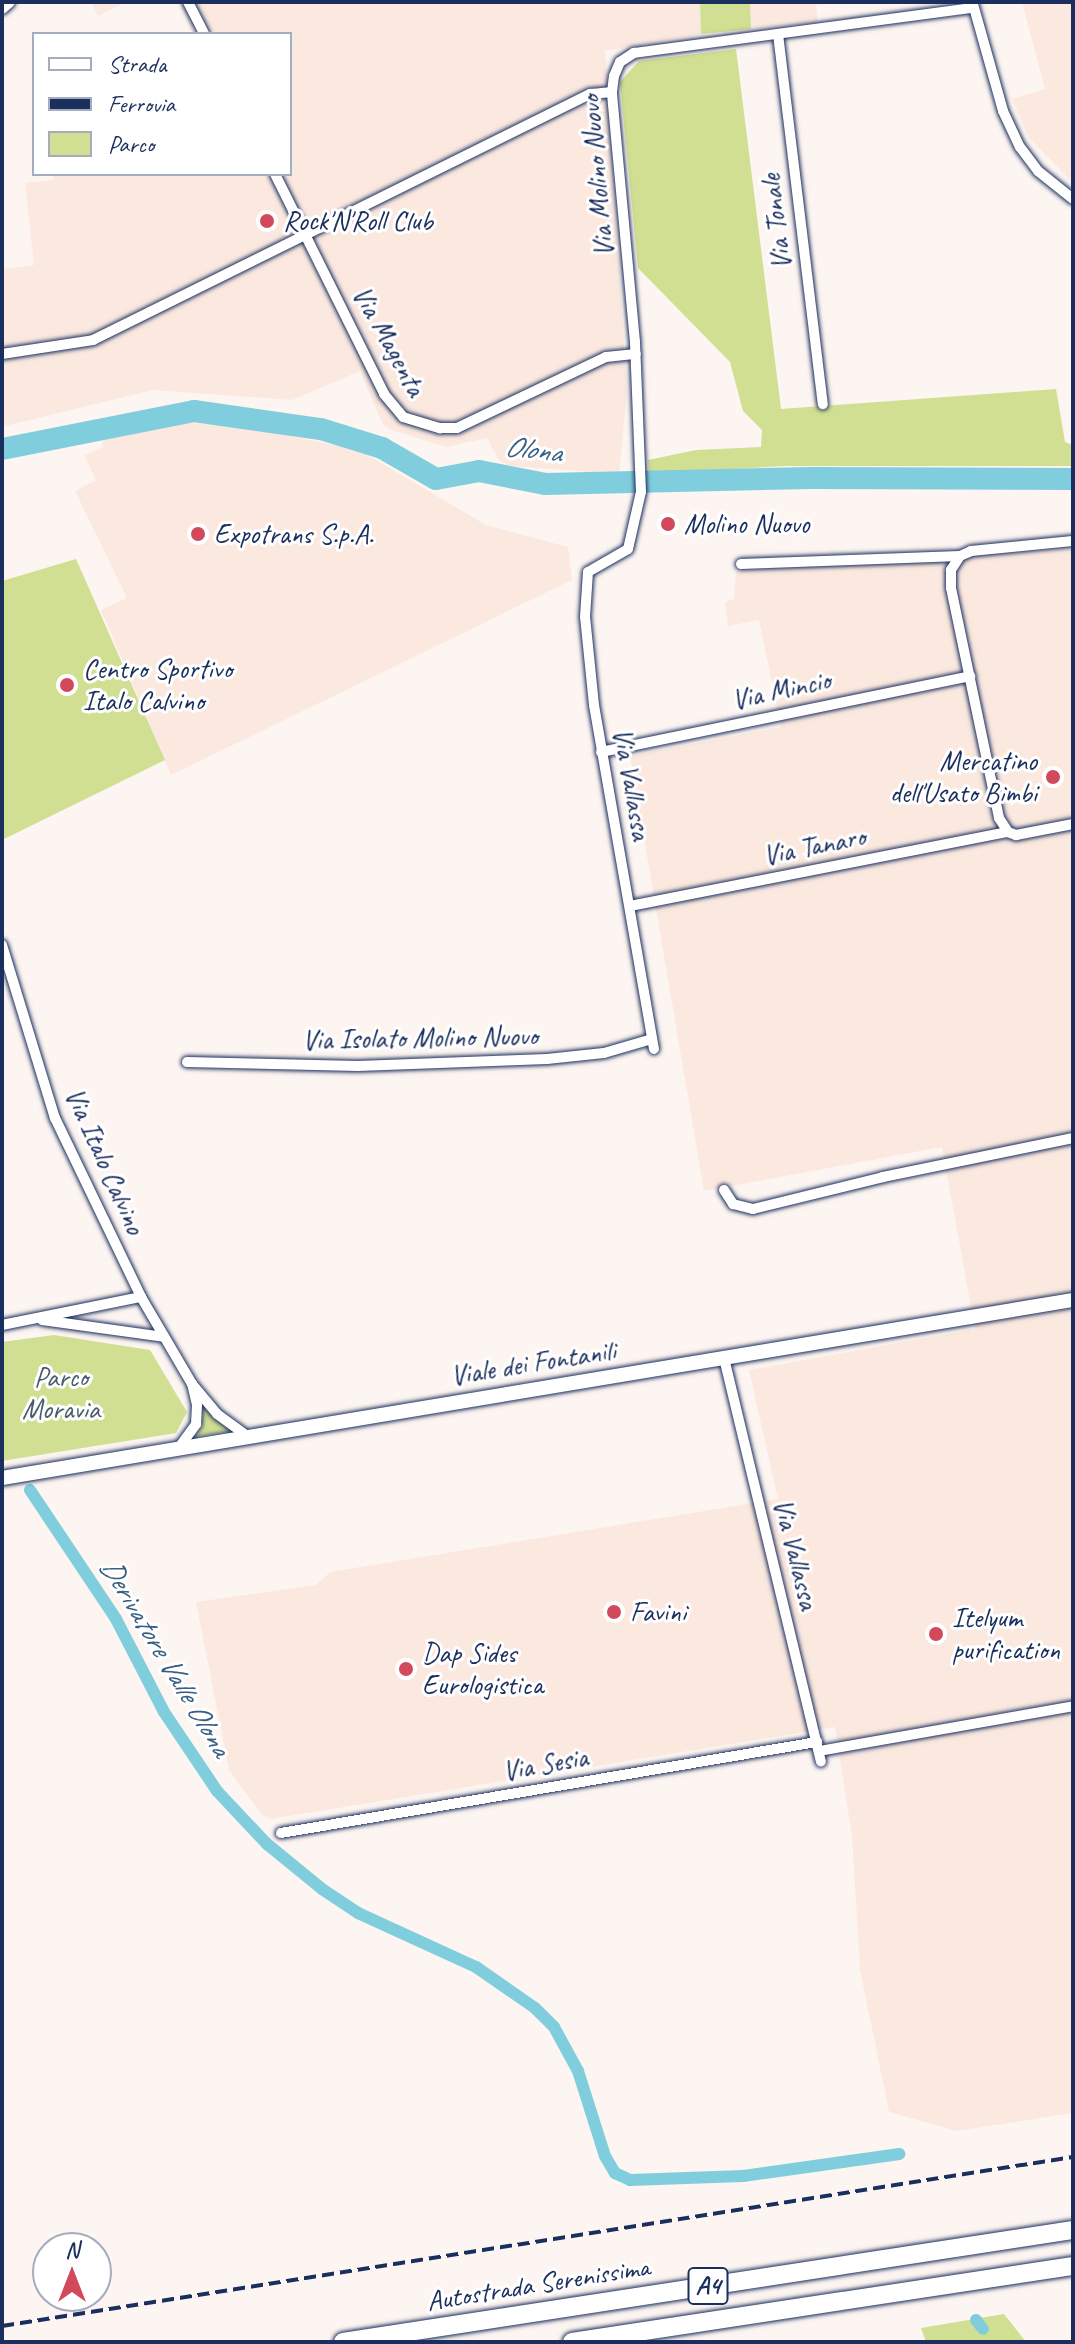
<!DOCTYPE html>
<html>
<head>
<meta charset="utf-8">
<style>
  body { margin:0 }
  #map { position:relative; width:1075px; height:2344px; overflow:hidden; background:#fdf5f1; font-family:Caveat,sans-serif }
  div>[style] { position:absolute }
  .built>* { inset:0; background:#fbe9e0 }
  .green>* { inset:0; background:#d1df92 }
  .canal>* { height:12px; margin:-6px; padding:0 6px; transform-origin:6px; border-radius:6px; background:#80cedd }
  .river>* { height:22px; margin:-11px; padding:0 11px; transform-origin:11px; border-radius:11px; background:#80cedd }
  .roads { filter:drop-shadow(0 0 2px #1b2f5e) drop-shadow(0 0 2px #1b2f5e) }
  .minor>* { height:10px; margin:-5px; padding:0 5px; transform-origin:5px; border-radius:5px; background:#fff }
  .tertiary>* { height:12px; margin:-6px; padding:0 6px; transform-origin:6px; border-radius:6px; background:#fff }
  .secondary>* { height:14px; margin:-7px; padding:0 7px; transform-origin:7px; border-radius:7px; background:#fff }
  .motorway>* { height:18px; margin:-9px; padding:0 9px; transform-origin:9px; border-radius:9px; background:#fff }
  .rail>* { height:4px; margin-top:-2px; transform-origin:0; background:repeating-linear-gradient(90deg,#1b2f5e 0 12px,transparent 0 18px) }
  .dots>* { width:22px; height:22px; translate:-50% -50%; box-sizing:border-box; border:4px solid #fff; border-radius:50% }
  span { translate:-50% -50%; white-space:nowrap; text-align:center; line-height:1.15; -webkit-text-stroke:6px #fff; paint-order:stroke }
  .shield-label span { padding:2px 6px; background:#fff; border:2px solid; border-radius:6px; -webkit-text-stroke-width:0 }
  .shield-label { font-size:26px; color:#1b2f5e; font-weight:700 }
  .street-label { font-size:28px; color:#1b2f5e }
  .poi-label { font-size:28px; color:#1b2f5e }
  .left { translate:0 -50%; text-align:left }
  .right { translate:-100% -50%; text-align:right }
  .park-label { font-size:28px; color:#485b6b }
  .water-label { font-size:30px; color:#395f84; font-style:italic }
  .frame { position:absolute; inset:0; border:4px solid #1b2f5e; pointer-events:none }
  .legend { position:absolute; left:32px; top:32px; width:260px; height:144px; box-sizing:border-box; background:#fff; border:2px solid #a4acbf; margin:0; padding:10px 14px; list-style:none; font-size:24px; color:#1b2f5e }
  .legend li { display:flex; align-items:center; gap:16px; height:40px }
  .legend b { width:40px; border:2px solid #a4acbf }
  .north { position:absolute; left:32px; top:2232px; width:80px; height:80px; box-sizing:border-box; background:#fff; border:2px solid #a4acbf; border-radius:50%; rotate:0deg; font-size:22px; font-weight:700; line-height:32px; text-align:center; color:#1b2f5e }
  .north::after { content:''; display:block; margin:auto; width:28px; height:36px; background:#d1495b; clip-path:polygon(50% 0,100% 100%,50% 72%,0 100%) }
</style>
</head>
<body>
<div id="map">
  <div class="built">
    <i style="clip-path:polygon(91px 2px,126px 2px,98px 16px)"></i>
    <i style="clip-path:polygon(180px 2px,700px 2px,701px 34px,605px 51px,627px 392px,619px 474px,509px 466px,498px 459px,487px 438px,446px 447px,391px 430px,383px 425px,360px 371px,292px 400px,153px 390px,5px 426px,2px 414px,2px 269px,34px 265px,25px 183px,53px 180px,53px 174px,290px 174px,290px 34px,193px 34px)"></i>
    <i style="clip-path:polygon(750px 2px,842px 2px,816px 5px,818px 22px,751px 29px)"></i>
    <i style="clip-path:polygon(1022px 2px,1073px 2px,1073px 183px,1029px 138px,1012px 99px,1045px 89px)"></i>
    <i style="clip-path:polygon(188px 423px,230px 424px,359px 450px,486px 525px,568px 547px,572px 580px,171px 775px,101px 610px,127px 598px,75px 491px,96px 480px,84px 455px,103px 447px,102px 442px,120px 434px)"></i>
    <i style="clip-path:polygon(1073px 549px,1073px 2113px,957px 2131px,889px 2112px,860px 1969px,852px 1836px,835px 1727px,271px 1819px,262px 1815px,229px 1770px,196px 1602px,316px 1585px,330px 1572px,778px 1499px,749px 1370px,975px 1329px,942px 1147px,704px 1191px,630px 756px,781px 727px,759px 620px,728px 626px,725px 602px,734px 599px,736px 572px)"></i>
  </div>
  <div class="green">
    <i style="clip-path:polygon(700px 2px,750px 2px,751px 29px,701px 34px)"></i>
    <i style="clip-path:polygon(736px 49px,781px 409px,1056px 389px,1065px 442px,1073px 445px,1073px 466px,785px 466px,649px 474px,648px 460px,696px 450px,761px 447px,762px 430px,743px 411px,730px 362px,638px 268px,620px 82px,639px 61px)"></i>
    <i style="clip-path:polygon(76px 559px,165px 760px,2px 840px,2px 581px)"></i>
    <i style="clip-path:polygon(54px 1335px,150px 1350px,187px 1412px,176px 1433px,2px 1461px,2px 1342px)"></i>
    <i style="clip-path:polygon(203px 1403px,214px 1416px,232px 1431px,196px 1436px,202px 1427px)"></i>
    <i style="clip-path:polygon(1004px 2314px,1026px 2342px,926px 2342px,921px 2328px)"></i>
  </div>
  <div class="canal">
    <i style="left:30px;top:1490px;width:155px;rotate:56.3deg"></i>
    <i style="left:116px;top:1619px;width:105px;rotate:62.7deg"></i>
    <i style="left:164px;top:1712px;width:95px;rotate:56.1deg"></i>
    <i style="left:217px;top:1791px;width:73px;rotate:46.7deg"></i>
    <i style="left:267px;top:1844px;width:71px;rotate:39.3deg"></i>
    <i style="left:322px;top:1889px;width:43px;rotate:33.7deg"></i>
    <i style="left:358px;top:1913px;width:130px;rotate:24.6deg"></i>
    <i style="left:476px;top:1967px;width:72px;rotate:34.8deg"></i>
    <i style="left:535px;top:2008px;width:27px;rotate:45deg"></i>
    <i style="left:554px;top:2027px;width:50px;rotate:61.4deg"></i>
    <i style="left:578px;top:2071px;width:89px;rotate:72.4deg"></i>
    <i style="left:605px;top:2156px;width:20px;rotate:60deg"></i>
    <i style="left:615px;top:2173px;width:17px;rotate:25deg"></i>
    <i style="left:630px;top:2180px;width:113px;rotate:-2deg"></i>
    <i style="left:743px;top:2176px;width:158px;rotate:-8deg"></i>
    <i style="left:976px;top:2320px;width:11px;rotate:52deg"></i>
  </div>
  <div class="river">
    <i style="left:2px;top:449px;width:196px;rotate:-11.2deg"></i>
    <i style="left:194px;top:411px;width:128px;rotate:8.1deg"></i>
    <i style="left:321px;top:429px;width:64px;rotate:17.3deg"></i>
    <i style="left:382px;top:448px;width:62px;rotate:29.9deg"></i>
    <i style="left:436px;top:479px;width:44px;rotate:-10.5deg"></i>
    <i style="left:479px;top:471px;width:67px;rotate:11.1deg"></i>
    <i style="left:545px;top:484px;width:267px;rotate:-1.3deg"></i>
    <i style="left:812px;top:478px;width:261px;rotate:0.2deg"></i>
  </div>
  <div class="roads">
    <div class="minor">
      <i style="left:188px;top:2px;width:36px;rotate:63deg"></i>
      <i style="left:973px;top:4px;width:111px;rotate:74.3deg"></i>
      <i style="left:1003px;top:111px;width:40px;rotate:65deg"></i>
      <i style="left:1020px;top:147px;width:30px;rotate:53deg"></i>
      <i style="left:1038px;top:171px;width:45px;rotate:38.7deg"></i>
      <i style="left:778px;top:34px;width:373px;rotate:83.1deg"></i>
      <i style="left:275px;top:174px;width:246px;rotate:63.6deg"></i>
      <i style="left:384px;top:394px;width:30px;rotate:50deg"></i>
      <i style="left:403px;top:417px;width:39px;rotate:17deg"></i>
      <i style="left:440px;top:428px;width:17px"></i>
      <i style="left:457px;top:428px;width:165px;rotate:-25.5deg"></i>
      <i style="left:606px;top:357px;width:30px;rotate:-6deg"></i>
      <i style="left:2px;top:354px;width:92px;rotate:-8.7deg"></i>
      <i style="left:93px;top:340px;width:555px;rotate:-26.33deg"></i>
      <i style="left:590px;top:94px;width:22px;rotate:-5deg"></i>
      <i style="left:960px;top:556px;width:17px;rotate:123deg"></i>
      <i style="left:951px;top:570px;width:18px;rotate:90deg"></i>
      <i style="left:951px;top:588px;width:235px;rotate:78.2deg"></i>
      <i style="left:999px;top:818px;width:17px;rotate:57deg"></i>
      <i style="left:1008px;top:832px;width:9px;rotate:21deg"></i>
      <i style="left:1016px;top:835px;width:58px;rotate:-10.9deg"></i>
      <i style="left:741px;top:564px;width:219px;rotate:-2.1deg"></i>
      <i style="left:960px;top:556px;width:12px;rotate:-24deg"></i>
      <i style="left:971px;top:551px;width:102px;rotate:-5.6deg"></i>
      <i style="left:601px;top:752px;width:377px;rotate:-11.6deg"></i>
      <i style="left:630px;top:906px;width:385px;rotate:-11.1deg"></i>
      <i style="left:2px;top:945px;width:181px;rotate:73deg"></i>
      <i style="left:55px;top:1118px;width:199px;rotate:64.3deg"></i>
      <i style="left:141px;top:1297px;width:101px;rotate:59.6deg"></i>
      <i style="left:654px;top:1049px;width:349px;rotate:-99.9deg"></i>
      <i style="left:594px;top:705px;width:88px;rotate:-95.8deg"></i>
      <i style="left:585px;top:617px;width:45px;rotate:-86.2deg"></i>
      <i style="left:588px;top:572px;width:46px;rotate:-29.9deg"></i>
      <i style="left:628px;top:549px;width:58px;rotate:-77.2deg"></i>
      <i style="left:641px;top:492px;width:150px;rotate:-92.3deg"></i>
      <i style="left:635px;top:342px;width:251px;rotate:-95.3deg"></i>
      <i style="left:612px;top:92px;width:16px;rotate:-83deg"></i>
      <i style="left:614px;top:76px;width:15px;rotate:-67deg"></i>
      <i style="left:620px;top:62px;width:17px;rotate:-33deg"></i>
      <i style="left:634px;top:53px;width:342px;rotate:-7.6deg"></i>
      <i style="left:187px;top:1062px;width:171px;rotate:1.3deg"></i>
      <i style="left:358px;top:1066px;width:189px;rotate:-2.1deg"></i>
      <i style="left:547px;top:1059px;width:57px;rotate:-6deg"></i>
      <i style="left:604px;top:1053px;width:50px;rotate:-16.3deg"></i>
      <i style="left:724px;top:1190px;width:17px;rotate:57deg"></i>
      <i style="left:733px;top:1204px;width:21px;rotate:14deg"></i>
      <i style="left:753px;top:1209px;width:134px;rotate:-13.8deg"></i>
      <i style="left:883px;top:1177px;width:194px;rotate:-11.6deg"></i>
      <i style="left:42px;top:1320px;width:123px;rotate:7.9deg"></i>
      <i style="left:2px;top:1325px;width:142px;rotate:-11.4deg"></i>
      <i style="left:724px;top:1358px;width:415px;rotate:76.5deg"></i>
      <i style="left:178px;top:1449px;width:31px;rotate:-54deg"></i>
      <i style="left:196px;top:1424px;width:19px;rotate:-87deg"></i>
      <i style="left:197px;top:1405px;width:22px;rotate:-103deg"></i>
      <i style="left:192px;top:1384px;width:39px;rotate:50deg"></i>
      <i style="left:217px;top:1414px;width:39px;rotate:36deg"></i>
      <i style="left:819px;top:1751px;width:258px;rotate:-10deg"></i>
      <i style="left:281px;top:1833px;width:544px;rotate:-9.64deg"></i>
    </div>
    <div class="tertiary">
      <i style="left:2px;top:8px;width:9px;rotate:-41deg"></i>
    </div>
    <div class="secondary">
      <i style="left:2px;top:1478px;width:1086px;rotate:-9.44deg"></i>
    </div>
    <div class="motorway">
      <i style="left:343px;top:2342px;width:739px;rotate:-8.72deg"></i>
      <i style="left:572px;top:2342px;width:507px;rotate:-8.63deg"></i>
    </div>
  </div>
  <div class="rail">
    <i style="left:2px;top:2326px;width:1084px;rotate:-8.97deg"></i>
  </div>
  <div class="dots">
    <i style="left:267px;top:221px;background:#d1495b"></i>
    <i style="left:668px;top:524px;background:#d1495b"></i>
    <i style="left:198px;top:534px;background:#d1495b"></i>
    <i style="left:67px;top:685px;background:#d1495b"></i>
    <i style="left:1053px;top:777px;background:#d1495b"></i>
    <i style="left:614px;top:1612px;background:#d1495b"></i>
    <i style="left:936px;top:1634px;background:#d1495b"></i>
    <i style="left:406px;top:1669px;background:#d1495b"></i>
  </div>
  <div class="shield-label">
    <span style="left:708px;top:2286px">A4</span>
  </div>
  <div class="street-label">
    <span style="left:597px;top:176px;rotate:-95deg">Via Molino Nuovo</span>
    <span style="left:776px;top:222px;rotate:-97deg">Via Tonale</span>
    <span style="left:389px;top:341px;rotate:61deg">Via Magenta</span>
    <span style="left:781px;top:690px;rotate:-12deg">Via Mincio</span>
    <span style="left:632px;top:784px;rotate:80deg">Via Vallassa</span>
    <span style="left:814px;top:846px;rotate:-11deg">Via Tanaro</span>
    <span style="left:420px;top:1038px;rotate:-1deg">Via Isolato Molino Nuovo</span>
    <span style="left:105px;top:1161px;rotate:66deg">Via Italo Calvino</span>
    <span style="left:533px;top:1363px;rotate:-9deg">Viale dei Fontanili</span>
    <span style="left:796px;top:1554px;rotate:76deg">Via Vallassa</span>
    <span style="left:545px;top:1764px;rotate:-10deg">Via Sesia</span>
    <span style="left:538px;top:2284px;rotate:-9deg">Autostrada Serenissima</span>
  </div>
  <div class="poi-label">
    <span class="left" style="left:283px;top:221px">Rock'N'Roll Club</span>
    <span class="left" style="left:684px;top:524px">Molino Nuovo</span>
    <span class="left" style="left:214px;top:534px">Expotrans S.p.A.</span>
    <span class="left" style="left:83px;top:685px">Centro Sportivo<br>Italo Calvino</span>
    <span class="right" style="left:1037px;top:777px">Mercatino<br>dell'Usato Bimbi</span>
    <span class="left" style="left:630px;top:1612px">Favini</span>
    <span class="left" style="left:952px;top:1634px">Itelyum<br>purification</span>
    <span class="left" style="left:422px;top:1669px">Dap Sides<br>Eurologistica</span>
  </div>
  <div class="park-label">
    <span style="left:61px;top:1393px">Parco<br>Moravia</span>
  </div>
  <div class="water-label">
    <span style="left:533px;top:449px;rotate:7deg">Olona</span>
    <span style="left:166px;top:1657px;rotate:59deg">Derivatore Valle Olona</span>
  </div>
  <div class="frame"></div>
  <ul class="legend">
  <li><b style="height:10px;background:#fff"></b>Strada</li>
  <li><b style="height:10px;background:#1b2f5e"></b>Ferrovia</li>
  <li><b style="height:22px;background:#d1df92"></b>Parco</li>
  </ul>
  <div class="north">N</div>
</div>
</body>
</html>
